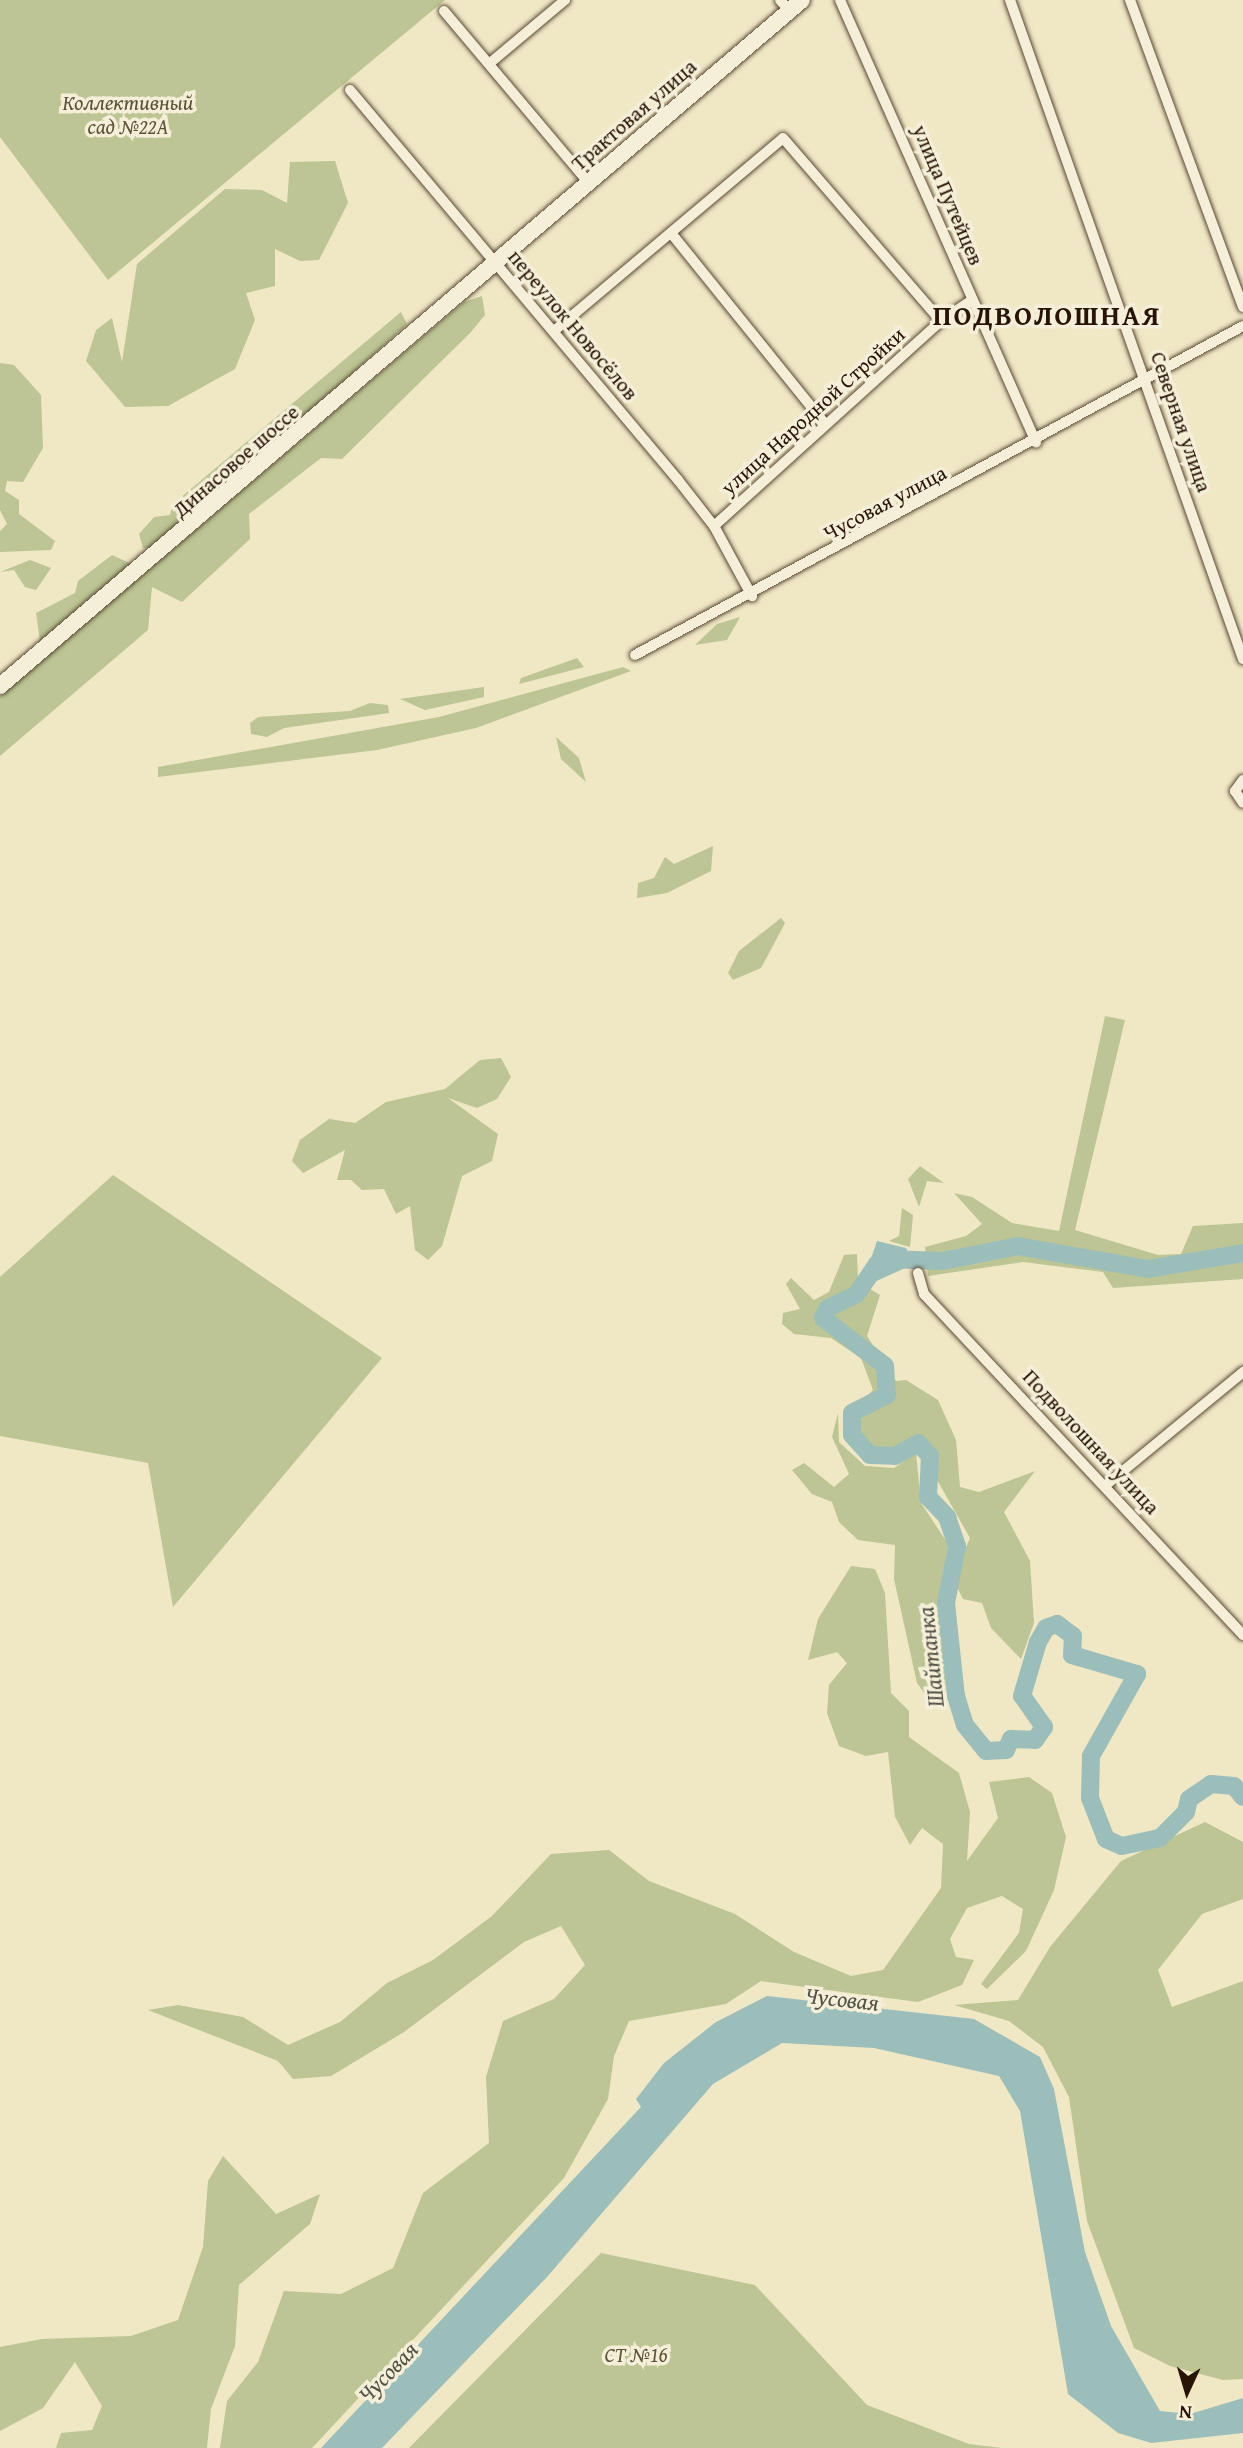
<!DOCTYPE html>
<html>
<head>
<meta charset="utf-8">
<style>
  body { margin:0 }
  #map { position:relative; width:1243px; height:2448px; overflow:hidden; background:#f0e7c5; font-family:"Gentium Book Plus",serif }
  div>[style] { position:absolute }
  .green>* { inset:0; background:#bcc593 }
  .water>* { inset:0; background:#9cbebb }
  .river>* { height:18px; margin:-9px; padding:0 9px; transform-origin:9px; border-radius:9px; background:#9cbebb }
  .roads { filter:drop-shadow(0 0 2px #594934) drop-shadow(0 0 2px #594934) }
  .street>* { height:10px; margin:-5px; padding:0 5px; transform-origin:5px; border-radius:5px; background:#f5efd9 }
  .secondary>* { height:16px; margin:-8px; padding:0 8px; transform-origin:8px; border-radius:8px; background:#f5efd9 }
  span { translate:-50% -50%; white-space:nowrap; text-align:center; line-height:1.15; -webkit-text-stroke:7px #f5efd9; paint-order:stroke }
  .park-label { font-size:21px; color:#5b5236; font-style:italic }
  .street-label { font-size:21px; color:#271404 }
  .water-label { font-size:23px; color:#505044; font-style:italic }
  .district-label { font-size:28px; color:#271404; font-weight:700; letter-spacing:2px }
  .north { position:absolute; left:1152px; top:2357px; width:70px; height:70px; -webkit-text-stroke:5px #f5efd9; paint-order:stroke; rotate:184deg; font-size:19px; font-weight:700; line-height:28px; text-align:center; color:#271404 }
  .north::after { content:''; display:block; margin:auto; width:24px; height:32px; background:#271404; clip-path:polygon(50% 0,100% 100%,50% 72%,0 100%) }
</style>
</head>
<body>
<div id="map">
  <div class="green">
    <i style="clip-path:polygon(0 0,445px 0,108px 280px,0 137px)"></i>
    <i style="clip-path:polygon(335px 161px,348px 203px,319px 260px,300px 261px,275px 249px,275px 286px,246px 293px,255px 320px,235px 369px,168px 406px,125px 407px,86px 361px,96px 330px,112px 318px,122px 362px,137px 264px,225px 189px,262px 190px,287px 203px,290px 162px)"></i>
    <i style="clip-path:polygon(482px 296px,485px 315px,470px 333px,342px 459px,321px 458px,249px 514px,250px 539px,182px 602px,152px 587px,148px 630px,0 756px,0 696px,464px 302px)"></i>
    <i style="clip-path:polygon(401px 312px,407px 324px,158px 548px,143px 548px,139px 534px,154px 517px,170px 515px,173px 504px)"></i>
    <i style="clip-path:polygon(0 363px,14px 365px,41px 395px,43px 448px,23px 482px,7px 481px,5px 491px,19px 500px,19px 514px,55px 541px,51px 550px,0 552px,0 531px,7px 524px,0 510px)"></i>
    <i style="clip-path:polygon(112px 555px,136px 566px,40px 641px,36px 613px,75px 593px,78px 581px)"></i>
    <i style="clip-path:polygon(30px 560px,51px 568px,36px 590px,25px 587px,14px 570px,0 572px)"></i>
    <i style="clip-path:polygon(740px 617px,727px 640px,695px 645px,717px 624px)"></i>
    <i style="clip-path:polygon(577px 658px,584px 667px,519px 684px,521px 678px)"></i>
    <i style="clip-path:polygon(623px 667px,631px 671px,476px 728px,377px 750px,158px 777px,158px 767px,439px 717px)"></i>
    <i style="clip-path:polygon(484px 687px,484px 697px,425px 710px,400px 699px)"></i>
    <i style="clip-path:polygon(370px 703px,388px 705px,389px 713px,284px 728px,267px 737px,251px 734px,250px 723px,258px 717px,350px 711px)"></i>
    <i style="clip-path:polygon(556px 737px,579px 758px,586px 782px,561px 759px)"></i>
    <i style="clip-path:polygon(713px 846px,711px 871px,667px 893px,637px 898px,638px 883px,654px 878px,665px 857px,674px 864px)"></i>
    <i style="clip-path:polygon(781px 918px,785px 923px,761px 968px,733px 980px,728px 973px,739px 951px)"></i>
    <i style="clip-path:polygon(1105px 1016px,1125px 1020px,1075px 1230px,1158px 1255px,1181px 1254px,1193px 1226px,1243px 1223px,1243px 1279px,1113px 1288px,1103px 1272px,1023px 1262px,928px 1276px,925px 1247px,966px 1236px,982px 1224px,954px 1193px,972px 1197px,1012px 1223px,1059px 1231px)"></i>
    <i style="clip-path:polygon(501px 1058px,511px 1077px,497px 1099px,477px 1108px,448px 1098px,498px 1134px,492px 1161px,462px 1176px,442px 1246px,428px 1260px,415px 1250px,410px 1206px,396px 1214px,384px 1189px,362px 1190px,351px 1180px,337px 1180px,345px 1150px,303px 1173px,292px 1161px,300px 1140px,329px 1119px,355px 1123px,386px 1102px,445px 1089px,480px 1060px)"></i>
    <i style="clip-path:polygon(920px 1166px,944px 1183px,927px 1181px,919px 1207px,908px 1179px)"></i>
    <i style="clip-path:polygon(113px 1175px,382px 1358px,173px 1607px,148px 1463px,0 1436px,0 1277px)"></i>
    <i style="clip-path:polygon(902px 1208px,913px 1215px,910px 1247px,889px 1241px,899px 1236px)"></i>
    <i style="clip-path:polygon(857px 1254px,858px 1282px,880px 1295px,867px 1336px,896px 1381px,906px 1380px,938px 1400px,956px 1440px,960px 1487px,979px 1492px,1035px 1471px,1004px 1512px,1030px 1561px,1034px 1623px,1021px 1659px,991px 1628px,982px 1603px,963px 1599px,958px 1589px,958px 1566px,970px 1538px,923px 1455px,916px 1450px,881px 1464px,856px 1450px,846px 1417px,873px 1390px,861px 1358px,831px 1338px,794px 1334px,782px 1324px,783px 1313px,800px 1309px,786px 1284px,791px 1278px,814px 1300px,829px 1292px,844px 1255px)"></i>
    <i style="clip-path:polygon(838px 1413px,839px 1442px,865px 1466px,894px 1468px,916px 1453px,921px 1503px,948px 1544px,939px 1598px,948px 1690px,932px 1704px,917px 1683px,894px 1579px,895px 1545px,858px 1540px,839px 1522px,832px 1502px,812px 1494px,792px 1470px,804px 1463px,834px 1487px,849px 1474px,832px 1437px)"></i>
    <i style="clip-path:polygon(851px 1566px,875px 1569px,885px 1593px,891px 1693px,909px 1711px,909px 1737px,959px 1773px,970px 1812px,967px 1861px,998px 1818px,989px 1782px,1029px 1777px,1052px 1793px,1066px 1837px,1054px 1890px,1026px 1951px,987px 1989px,981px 1984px,1019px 1933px,1023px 1909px,1002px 1896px,967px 1908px,950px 1939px,956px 1957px,974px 1960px,962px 1985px,918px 2002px,761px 1981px,726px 2004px,629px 2021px,614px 2056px,608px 2099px,564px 2178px,312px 2448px,220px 2448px,227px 2401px,258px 2362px,284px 2291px,341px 2294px,393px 2268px,423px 2193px,489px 2143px,486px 2077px,503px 2021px,554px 1999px,585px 1965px,561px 1926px,524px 1942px,404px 2032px,331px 2076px,293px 2079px,278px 2061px,148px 2010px,178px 2005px,243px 2017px,288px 2045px,340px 2022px,387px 1983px,433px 1960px,492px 1916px,551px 1854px,609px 1850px,649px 1881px,735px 1914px,794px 1952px,851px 1976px,883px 1970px,941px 1888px,943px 1844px,922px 1828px,910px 1845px,895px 1817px,888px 1752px,866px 1756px,839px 1746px,827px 1713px,829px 1685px,847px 1663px,837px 1652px,808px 1660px,818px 1619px)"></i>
    <i style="clip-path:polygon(1205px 1822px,1243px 1842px,1243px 1899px,1202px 1914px,1158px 1970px,1172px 2007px,1243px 1981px,1243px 2379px,1223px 2380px,1170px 2366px,1134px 2348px,1087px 2221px,1069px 2097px,1043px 2047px,1009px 2021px,954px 2005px,1018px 2000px,1050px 1947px,1121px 1861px)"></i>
    <i style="clip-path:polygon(223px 2156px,276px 2214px,320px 2194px,310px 2224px,239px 2285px,235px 2346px,211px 2409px,207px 2448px,56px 2448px,61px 2433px,92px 2430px,102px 2406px,75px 2362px,43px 2408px,0 2431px,0 2347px,42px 2339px,131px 2336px,178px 2320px,203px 2247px,208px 2181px)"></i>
    <i style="clip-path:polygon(601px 2253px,755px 2285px,867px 2405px,969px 2444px,1002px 2448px,409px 2448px)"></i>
  </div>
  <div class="water">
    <i style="clip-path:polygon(877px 1241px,906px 1248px,914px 1264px,861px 1288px)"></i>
    <i style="clip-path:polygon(767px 1996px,974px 2019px,1040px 2057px,1054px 2089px,1085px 2252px,1111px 2326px,1160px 2411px,1190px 2414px,1243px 2398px,1243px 2433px,1151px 2443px,1118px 2433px,1068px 2394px,1020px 2111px,999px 2076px,874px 2048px,782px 2043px,713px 2084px,547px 2277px,382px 2448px,321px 2448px,641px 2107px,636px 2099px,664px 2063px,716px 2022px)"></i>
  </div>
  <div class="river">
    <i style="left:1243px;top:1253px;width:96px;rotate:170.4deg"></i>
    <i style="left:1148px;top:1269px;width:132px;rotate:-170deg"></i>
    <i style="left:1018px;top:1246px;width:77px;rotate:168.8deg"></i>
    <i style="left:942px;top:1261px;width:54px;rotate:-177.9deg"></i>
    <i style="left:888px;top:1259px;width:12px;rotate:156deg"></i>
    <i style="left:877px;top:1264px;width:36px;rotate:124deg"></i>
    <i style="left:857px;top:1294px;width:32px;rotate:154deg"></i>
    <i style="left:828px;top:1308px;width:11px;rotate:117deg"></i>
    <i style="left:823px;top:1318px;width:78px;rotate:37.7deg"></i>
    <i style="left:885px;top:1366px;width:29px;rotate:86deg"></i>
    <i style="left:887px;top:1395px;width:39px;rotate:153deg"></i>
    <i style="left:852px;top:1413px;width:22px;rotate:90deg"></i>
    <i style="left:852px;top:1435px;width:27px;rotate:48deg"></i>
    <i style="left:870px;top:1455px;width:25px;rotate:2deg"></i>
    <i style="left:895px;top:1456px;width:26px;rotate:-29deg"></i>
    <i style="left:918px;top:1443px;width:18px;rotate:47deg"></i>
    <i style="left:930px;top:1456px;width:41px;rotate:92.8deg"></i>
    <i style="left:928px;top:1497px;width:28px;rotate:46deg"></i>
    <i style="left:947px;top:1517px;width:31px;rotate:71deg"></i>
    <i style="left:957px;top:1546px;width:58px;rotate:100.9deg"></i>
    <i style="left:946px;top:1603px;width:94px;rotate:83.9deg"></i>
    <i style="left:956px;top:1696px;width:30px;rotate:73deg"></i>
    <i style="left:965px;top:1725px;width:33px;rotate:51deg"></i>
    <i style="left:986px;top:1751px;width:20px;rotate:-3deg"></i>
    <i style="left:1006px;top:1750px;width:12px;rotate:-66deg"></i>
    <i style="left:1011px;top:1739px;width:24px;rotate:2deg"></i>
    <i style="left:1035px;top:1740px;width:16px;rotate:-55deg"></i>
    <i style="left:1044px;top:1727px;width:38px;rotate:-125deg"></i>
    <i style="left:1022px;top:1696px;width:56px;rotate:-73.5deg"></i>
    <i style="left:1038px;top:1642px;width:16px;rotate:-60deg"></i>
    <i style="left:1046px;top:1628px;width:12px;rotate:-20deg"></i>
    <i style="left:1057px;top:1624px;width:20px;rotate:37deg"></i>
    <i style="left:1073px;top:1636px;width:19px;rotate:93deg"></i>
    <i style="left:1072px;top:1655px;width:68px;rotate:16.3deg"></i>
    <i style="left:1137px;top:1674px;width:94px;rotate:119.3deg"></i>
    <i style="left:1091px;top:1756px;width:42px;rotate:91.4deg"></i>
    <i style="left:1090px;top:1798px;width:44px;rotate:68.7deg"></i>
    <i style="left:1106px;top:1839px;width:17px;rotate:24deg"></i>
    <i style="left:1122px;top:1846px;width:39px;rotate:-12deg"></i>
    <i style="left:1160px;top:1838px;width:37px;rotate:-45deg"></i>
    <i style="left:1186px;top:1812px;width:13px;rotate:-77deg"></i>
    <i style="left:1189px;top:1799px;width:27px;rotate:-34deg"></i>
    <i style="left:1211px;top:1784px;width:23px;rotate:5deg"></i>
    <i style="left:1234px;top:1786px;width:14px;rotate:51deg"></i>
  </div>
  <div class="roads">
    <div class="street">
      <i style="left:780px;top:0;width:13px;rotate:48deg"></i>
      <i style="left:840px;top:0;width:484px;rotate:66.1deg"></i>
      <i style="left:1010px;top:0;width:699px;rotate:70.53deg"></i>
      <i style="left:1130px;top:0;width:327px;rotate:69.8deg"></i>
      <i style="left:444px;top:11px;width:224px;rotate:49.9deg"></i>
      <i style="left:490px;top:63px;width:98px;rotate:-40deg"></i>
      <i style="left:350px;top:90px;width:510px;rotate:49.94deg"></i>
      <i style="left:678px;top:480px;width:58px;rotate:52deg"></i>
      <i style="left:714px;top:526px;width:80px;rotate:61.5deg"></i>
      <i style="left:671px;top:233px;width:245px;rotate:51.1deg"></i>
      <i style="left:554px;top:331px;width:299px;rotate:-40.1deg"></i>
      <i style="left:783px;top:138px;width:242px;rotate:49.2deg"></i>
      <i style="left:714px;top:526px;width:306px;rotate:-42.1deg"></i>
      <i style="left:941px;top:321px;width:37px;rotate:-34deg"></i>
      <i style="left:635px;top:655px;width:691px;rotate:-28.42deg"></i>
      <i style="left:1243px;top:780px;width:14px;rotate:126deg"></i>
      <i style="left:1235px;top:791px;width:14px;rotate:56deg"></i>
      <i style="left:918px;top:1273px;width:22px;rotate:74deg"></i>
      <i style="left:924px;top:1294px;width:467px;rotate:46.9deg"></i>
      <i style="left:1106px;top:1485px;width:178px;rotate:-39.5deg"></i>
    </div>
    <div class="secondary">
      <i style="left:0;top:686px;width:1055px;rotate:-40.54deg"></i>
    </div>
  </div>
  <div class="park-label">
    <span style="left:128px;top:115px">Коллективный<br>сад №22А</span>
    <span style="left:636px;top:2355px">СТ №16</span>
  </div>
  <div class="street-label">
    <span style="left:634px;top:115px;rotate:-41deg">Трактовая улица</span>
    <span style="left:948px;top:195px;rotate:67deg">улица Путейцев</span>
    <span style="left:573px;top:325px;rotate:50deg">переулок Новосёлов</span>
    <span style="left:813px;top:411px;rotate:-42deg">улица Народной Стройки</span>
    <span style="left:1181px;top:422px;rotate:71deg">Северная улица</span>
    <span style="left:236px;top:461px;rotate:-41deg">Динасовое шоссе</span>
    <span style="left:885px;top:503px;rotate:-28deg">Чусовая улица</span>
    <span style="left:1091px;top:1442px;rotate:47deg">Подволошная улица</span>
  </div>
  <div class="water-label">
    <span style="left:931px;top:1657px;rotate:-96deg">Шайтанка</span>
    <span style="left:842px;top:1999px;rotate:6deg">Чусовая</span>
    <span style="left:388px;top:2372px;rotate:-46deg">Чусовая</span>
  </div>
  <div class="district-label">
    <span style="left:1047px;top:315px">ПОДВОЛОШНАЯ</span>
  </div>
  <div class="north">N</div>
</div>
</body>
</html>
